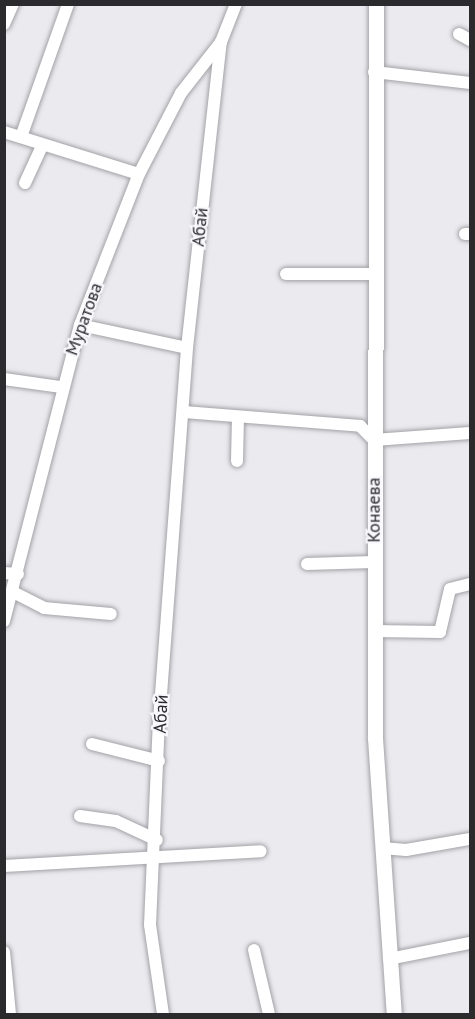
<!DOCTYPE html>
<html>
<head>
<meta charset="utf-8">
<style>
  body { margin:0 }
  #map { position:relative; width:475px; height:1019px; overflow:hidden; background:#eaeaef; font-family:"PT Sans",sans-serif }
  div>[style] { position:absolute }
  .roads { filter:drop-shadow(0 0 2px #a2a2a7) drop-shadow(0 0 2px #a2a2a7) }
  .minor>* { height:12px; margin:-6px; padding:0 6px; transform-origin:6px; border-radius:6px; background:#fff }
  .major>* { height:15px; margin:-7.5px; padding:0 7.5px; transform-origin:7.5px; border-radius:7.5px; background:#fff }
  span { translate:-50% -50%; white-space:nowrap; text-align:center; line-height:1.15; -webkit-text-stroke:4.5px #f8f7fd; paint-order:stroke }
  .street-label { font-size:18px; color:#2b2b2d }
  .frame { position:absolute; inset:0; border:6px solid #2b2b2d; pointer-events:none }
</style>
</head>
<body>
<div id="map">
  <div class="roads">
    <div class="minor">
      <i style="left:4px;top:24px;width:22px;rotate:-66deg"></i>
      <i style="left:459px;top:34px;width:13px;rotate:29deg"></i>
      <i style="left:374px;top:72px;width:97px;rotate:6.5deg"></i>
      <i style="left:4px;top:132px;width:141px;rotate:17.3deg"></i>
      <i style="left:21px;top:137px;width:141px;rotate:-70.5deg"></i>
      <i style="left:25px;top:183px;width:41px;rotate:-65.3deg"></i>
      <i style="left:465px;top:234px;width:5px"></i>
      <i style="left:286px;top:274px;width:86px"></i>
      <i style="left:80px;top:325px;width:109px;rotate:12.1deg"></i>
      <i style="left:4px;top:379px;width:58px;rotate:8deg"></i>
      <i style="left:184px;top:412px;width:177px;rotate:4.5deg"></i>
      <i style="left:360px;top:426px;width:20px;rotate:45deg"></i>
      <i style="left:374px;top:440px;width:96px;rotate:-4.2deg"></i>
      <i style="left:237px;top:461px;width:44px;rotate:-88.7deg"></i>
      <i style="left:307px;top:564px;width:66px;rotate:-1.7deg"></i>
      <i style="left:4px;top:573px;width:14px;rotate:4deg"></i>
      <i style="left:13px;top:592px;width:35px;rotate:27deg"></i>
      <i style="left:44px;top:608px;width:67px;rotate:5.1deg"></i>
      <i style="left:4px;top:621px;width:306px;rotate:-75.6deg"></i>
      <i style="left:80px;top:325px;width:162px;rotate:-68.7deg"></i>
      <i style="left:139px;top:174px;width:91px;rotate:-62.6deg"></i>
      <i style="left:181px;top:93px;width:65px;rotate:-51.9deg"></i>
      <i style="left:374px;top:631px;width:66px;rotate:0.9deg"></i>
      <i style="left:440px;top:632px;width:44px;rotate:-76.9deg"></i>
      <i style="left:450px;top:589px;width:21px;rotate:-14deg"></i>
      <i style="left:92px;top:744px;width:69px;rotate:14.2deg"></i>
      <i style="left:80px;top:816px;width:36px;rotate:8deg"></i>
      <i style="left:116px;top:821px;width:45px;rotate:24.9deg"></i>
      <i style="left:382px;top:848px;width:24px;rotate:5deg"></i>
      <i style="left:406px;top:850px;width:65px;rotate:-9.8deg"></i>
      <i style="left:4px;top:866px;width:257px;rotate:-3.3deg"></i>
      <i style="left:254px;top:950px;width:66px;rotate:76.8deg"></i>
      <i style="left:4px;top:952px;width:62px;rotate:84.5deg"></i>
      <i style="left:389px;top:959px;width:83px;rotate:-11.2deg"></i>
      <i style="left:163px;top:1014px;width:90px;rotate:-98.3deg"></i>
      <i style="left:150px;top:925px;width:204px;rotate:-87.5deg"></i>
      <i style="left:159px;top:721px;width:374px;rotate:-85.7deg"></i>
      <i style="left:187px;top:348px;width:308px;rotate:-83.7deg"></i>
      <i style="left:221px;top:42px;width:41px;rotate:-68.5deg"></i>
    </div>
    <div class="major">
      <i style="left:376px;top:4px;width:734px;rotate:90.08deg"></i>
      <i style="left:375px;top:738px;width:277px;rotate:86.1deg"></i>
    </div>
  </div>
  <div class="street-label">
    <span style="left:200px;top:227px;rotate:-84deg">Абай</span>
    <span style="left:84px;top:319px;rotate:-70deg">Муратова</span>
    <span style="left:374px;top:510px;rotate:-90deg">Конаева</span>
    <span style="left:161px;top:714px;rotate:-87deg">Абай</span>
  </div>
  <div class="frame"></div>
</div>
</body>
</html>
